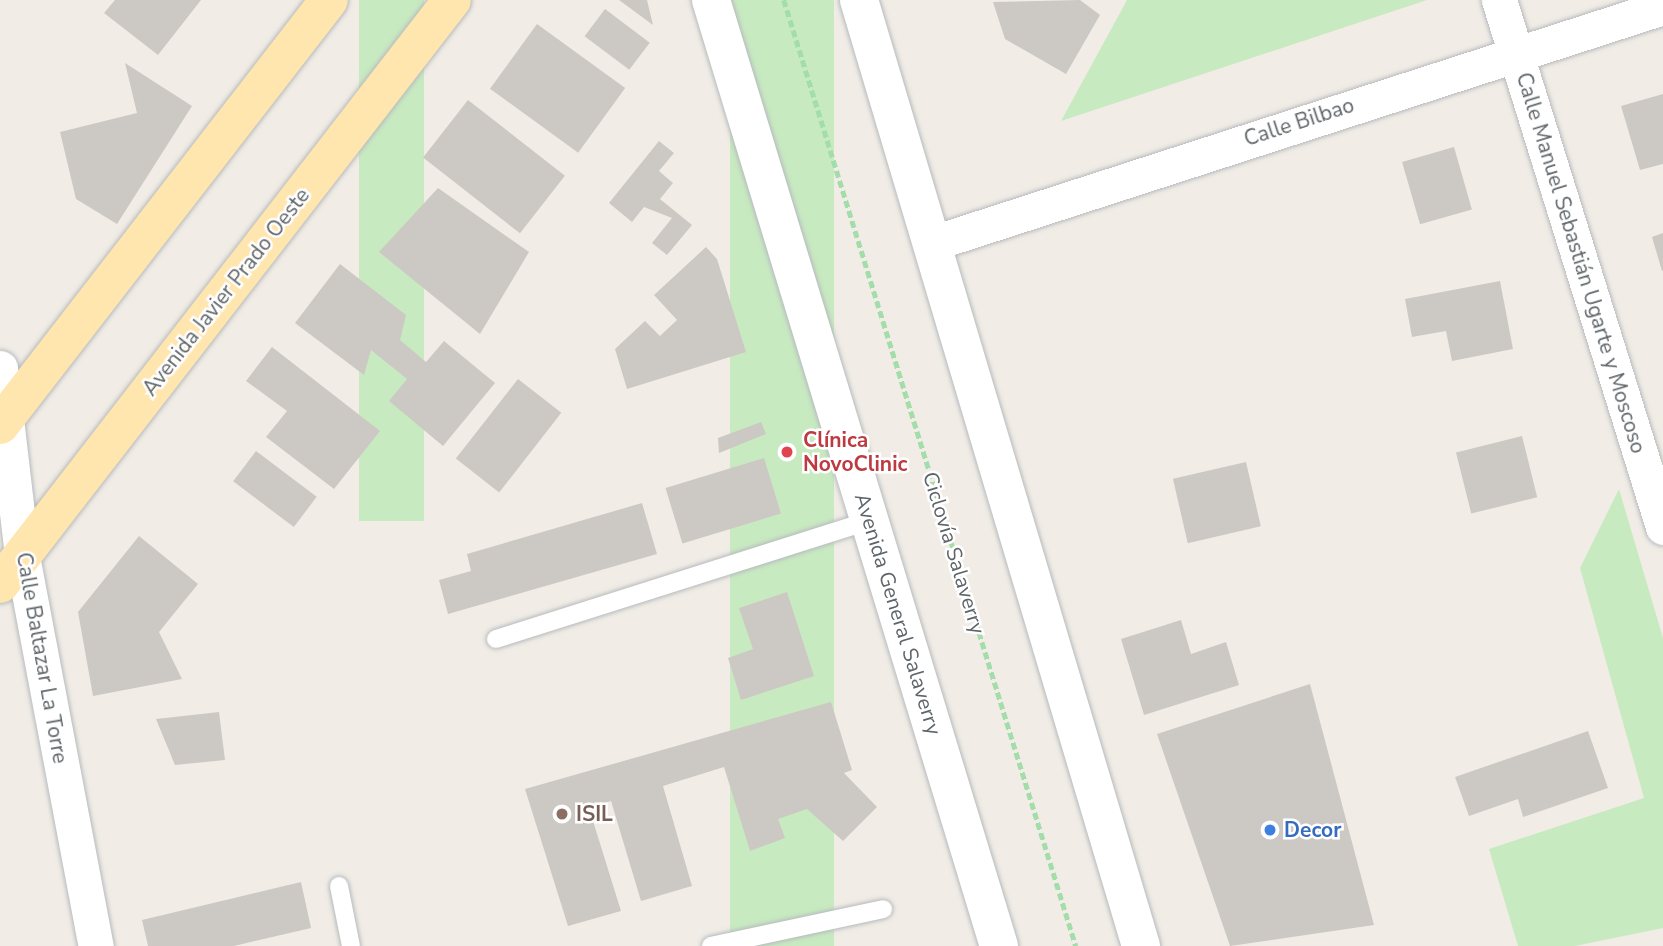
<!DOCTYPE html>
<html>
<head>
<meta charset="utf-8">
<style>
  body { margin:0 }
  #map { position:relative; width:1663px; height:946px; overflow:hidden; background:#f1ede6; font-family:"Nunito Sans",sans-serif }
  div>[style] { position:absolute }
  .green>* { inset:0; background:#c8eac1; transform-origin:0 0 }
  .building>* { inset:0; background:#ccc8c3; transform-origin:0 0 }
  .path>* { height:4.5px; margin-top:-2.25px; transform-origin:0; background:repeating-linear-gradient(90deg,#a3dda9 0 7px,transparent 0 10.5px) }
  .roads { filter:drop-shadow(0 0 2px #b7babe) drop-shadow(0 0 2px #b7babe) }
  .lane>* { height:18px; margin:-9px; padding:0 9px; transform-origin:9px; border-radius:9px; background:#fff }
  .street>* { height:35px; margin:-17.5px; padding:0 17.5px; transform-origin:17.5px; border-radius:17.5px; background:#fff }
  .secondary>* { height:38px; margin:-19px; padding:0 19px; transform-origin:19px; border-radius:19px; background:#fff }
  .primary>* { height:38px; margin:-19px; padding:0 19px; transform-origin:19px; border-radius:19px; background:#ffe5ae }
  .dots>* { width:19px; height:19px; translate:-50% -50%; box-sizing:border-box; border:4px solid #fff; border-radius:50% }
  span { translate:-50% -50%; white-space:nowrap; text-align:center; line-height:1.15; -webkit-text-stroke:5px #fff; paint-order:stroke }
  .street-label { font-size:21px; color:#5e6468 }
  .health-label { font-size:21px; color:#be3a42; font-weight:700 }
  .left { translate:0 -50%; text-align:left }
  .education-label { font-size:21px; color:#785e54; font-weight:700 }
  .shop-label { font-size:21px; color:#366cbe; font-weight:700 }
</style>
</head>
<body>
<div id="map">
  <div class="green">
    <i style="left:359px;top:0;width:65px;height:521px"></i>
    <i style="left:730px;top:0;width:104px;height:988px"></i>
    <i style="clip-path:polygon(1127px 0,1427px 0,1061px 121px)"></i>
    <i style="clip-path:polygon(1619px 489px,1663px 638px,1663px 928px,1575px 946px,1518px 946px,1489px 849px,1644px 798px,1580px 568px)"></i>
  </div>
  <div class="building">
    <i style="clip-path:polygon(115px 0,201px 0,158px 55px,104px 13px)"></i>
    <i style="clip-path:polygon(619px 0,647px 0,653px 25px)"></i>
    <i style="clip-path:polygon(1080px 0,1100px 15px,1066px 74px,1005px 39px,993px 2px)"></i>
    <i style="left:605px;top:9px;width:56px;height:34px;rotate:37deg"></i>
    <i style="left:537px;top:24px;width:109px;height:80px;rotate:36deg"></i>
    <i style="clip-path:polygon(125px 63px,192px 106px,117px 224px,76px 199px,60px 132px,137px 113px)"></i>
    <i style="clip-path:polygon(1663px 94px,1663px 164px,1640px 170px,1621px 106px)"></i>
    <i style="left:468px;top:100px;width:123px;height:73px;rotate:38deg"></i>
    <i style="clip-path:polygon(659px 141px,674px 153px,659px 171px,673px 183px,660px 199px,692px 225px,667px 255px,652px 243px,672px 218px,644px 207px,632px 222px,609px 203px)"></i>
    <i style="left:1454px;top:147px;width:65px;height:54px;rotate:74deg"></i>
    <i style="clip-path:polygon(438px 188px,529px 252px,480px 334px,379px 252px)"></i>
    <i style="clip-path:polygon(1663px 233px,1663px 270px,1662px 271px,1652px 237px)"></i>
    <i style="clip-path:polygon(706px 247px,717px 259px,746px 352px,627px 389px,615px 349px,645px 321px,660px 336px,677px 320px,654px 295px)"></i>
    <i style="clip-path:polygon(340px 264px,406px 315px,400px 340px,426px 362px,444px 341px,495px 383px,443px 446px,389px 401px,407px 379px,371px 350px,364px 375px,295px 323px)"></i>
    <i style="clip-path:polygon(1500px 281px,1513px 349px,1452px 361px,1446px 331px,1412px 337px,1405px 299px)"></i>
    <i style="clip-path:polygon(272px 347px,380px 431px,334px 489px,266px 437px,287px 411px,246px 381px)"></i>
    <i style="left:518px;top:379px;width:55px;height:101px;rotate:38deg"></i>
    <i style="clip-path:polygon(761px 422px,766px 434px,719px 453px,718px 438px)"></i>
    <i style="left:1522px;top:436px;width:63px;height:68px;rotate:76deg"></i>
    <i style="left:256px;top:451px;width:76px;height:38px;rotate:37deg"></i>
    <i style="left:764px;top:458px;width:58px;height:103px;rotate:73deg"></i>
    <i style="left:1246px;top:462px;width:66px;height:75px;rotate:77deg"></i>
    <i style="clip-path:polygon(642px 503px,657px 554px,448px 614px,439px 580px,471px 571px,467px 554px)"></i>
    <i style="clip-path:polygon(139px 536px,198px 584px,159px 632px,182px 679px,93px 696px,78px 612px)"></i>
    <i style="clip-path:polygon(787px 592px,814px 676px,741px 700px,728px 658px,753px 649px,739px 608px)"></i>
    <i style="clip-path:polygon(1181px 620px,1191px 654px,1226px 642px,1239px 685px,1144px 715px,1121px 639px)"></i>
    <i style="clip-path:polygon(1310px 684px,1374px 925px,1230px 946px,1157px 734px)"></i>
    <i style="clip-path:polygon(831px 702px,852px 770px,844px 773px,877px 807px,843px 841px,807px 809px,778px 819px,785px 838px,750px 851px,724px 767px,663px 786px,692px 886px,641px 901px,611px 801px,589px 808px,621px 911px,568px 926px,525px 789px)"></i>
    <i style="clip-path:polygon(219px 712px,225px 760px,175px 765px,156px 719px)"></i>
    <i style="clip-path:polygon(1588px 731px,1608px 788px,1523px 817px,1518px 799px,1469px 816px,1455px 777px)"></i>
    <i style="clip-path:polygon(301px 882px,311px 928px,234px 946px,148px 946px,142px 920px)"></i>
  </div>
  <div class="path">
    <i style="left:784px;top:0;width:990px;rotate:72.85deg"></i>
  </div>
  <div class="roads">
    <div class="lane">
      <i style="left:496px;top:639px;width:391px;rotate:-17.6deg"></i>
      <i style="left:339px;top:886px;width:61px;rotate:78.7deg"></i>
      <i style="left:711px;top:946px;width:176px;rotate:-12.1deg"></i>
    </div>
    <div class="street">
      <i style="left:1499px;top:0;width:552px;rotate:72.71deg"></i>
      <i style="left:936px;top:242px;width:764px;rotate:-17.91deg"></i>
      <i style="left:0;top:368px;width:189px;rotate:83.3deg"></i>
      <i style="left:22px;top:556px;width:397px;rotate:79.3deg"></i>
    </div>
    <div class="secondary">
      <i style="left:711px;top:0;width:989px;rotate:73.07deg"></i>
      <i style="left:859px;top:0;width:987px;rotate:73.4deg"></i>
    </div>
    <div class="primary">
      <i style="left:0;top:425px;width:537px;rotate:-52.26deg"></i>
      <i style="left:0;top:584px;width:738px;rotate:-52.26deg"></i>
    </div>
  </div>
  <div class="dots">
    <i style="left:787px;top:452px;background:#e0444e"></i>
    <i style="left:562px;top:814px;background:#8d6e63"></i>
    <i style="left:1270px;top:830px;background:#3f7fe0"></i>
  </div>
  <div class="street-label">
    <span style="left:1299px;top:122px;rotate:-18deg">Calle Bilbao</span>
    <span style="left:1581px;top:263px;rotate:73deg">Calle Manuel Sebastián Ugarte y Moscoso</span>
    <span style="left:226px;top:292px;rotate:-52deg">Avenida Javier Prado Oeste</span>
    <span style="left:954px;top:553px;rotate:73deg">Ciclovía Salaverry</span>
    <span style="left:898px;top:614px;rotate:73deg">Avenida General Salaverry</span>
    <span style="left:42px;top:658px;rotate:80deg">Calle Baltazar La Torre</span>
  </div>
  <div class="health-label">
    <span class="left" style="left:803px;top:452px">Clínica<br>NovoClinic</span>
  </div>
  <div class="education-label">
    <span class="left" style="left:576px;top:814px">ISIL</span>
  </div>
  <div class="shop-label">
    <span class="left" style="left:1284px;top:830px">Decor</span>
  </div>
</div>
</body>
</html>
